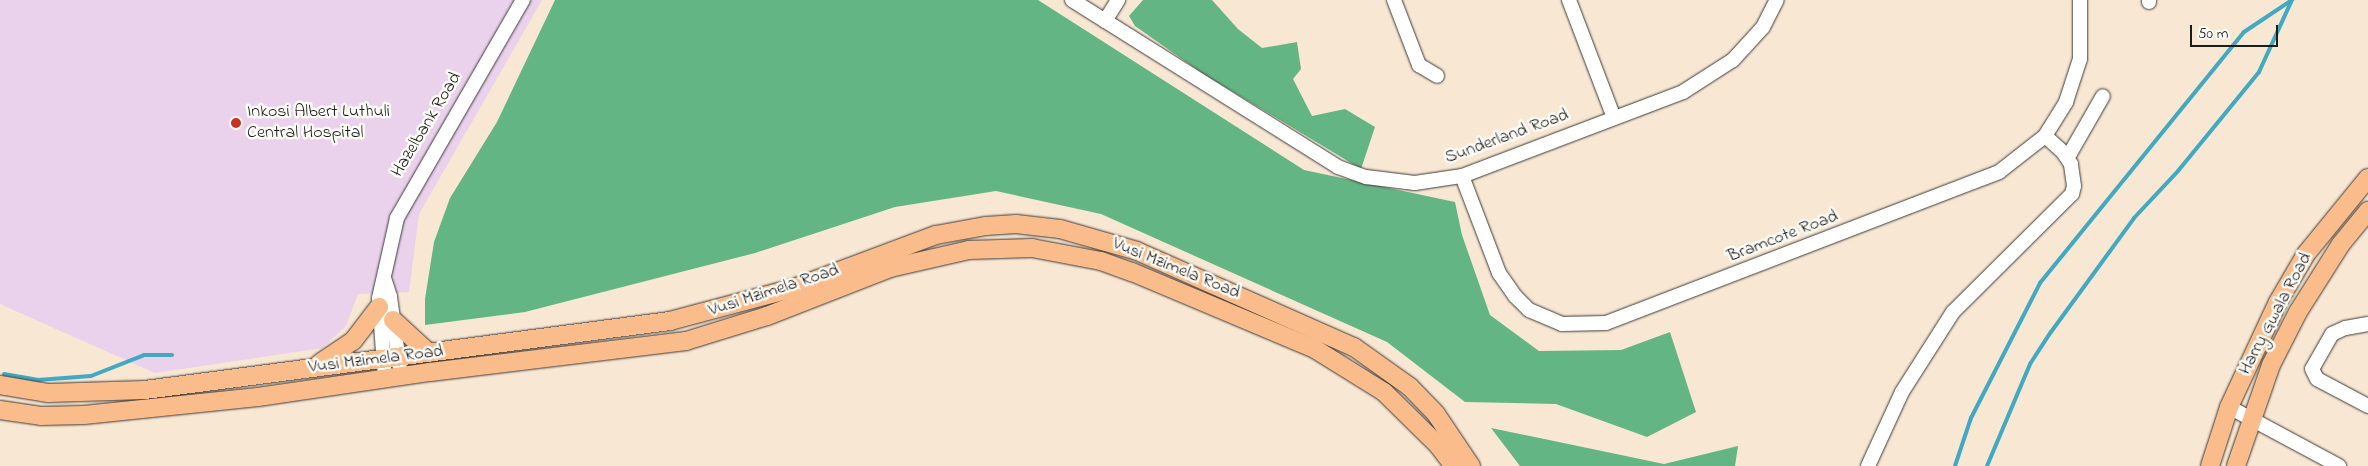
<!DOCTYPE html>
<html>
<head>
<meta charset="utf-8">
<style>
  body { margin:0 }
  #map { position:relative; width:2368px; height:466px; overflow:hidden; background:#f8e7d3; font-family:"Indie Flower",sans-serif }
  div>[style] { position:absolute }
  .built>* { inset:0; background:#ead1ec }
  .forest>* { inset:0; background:#63b683 }
  .stream>* { height:4px; margin:-2px; padding:0 2px; transform-origin:2px; border-radius:2px; background:#41a9c1 }
  .roads { filter:drop-shadow(0 0 1px #3d3a37) drop-shadow(0 0 1px #3d3a37) }
  .minor>* { height:14px; margin:-7px; padding:0 7px; transform-origin:7px; border-radius:7px; background:#fff }
  .major>* { height:18px; margin:-9px; padding:0 9px; transform-origin:9px; border-radius:9px; background:#f9bc8a }
  .dots>* { width:14px; height:14px; translate:-50% -50%; box-sizing:border-box; border:2px solid #fdfcf7; border-radius:50% }
  span { translate:-50% -50%; white-space:nowrap; text-align:center; line-height:1.15; -webkit-text-stroke:5px #fdfcf7; paint-order:stroke }
  .poi-label { font-size:18px; color:#1c1c1c }
  .left { translate:0 -50%; text-align:left }
  .street-label { font-size:18px; color:#1c1c1c }
  .scale { position:absolute; left:2190px; top:25px; width:88px; height:22px; box-sizing:border-box; border:2px solid #1c1c1c; border-top:0; padding-left:6px; font-size:15px; line-height:18px; white-space:nowrap; color:#1c1c1c; -webkit-text-stroke:4px #fdfcf7; paint-order:stroke }
</style>
</head>
<body>
<div id="map">
  <div class="built">
    <i style="clip-path:polygon(0 0,542px 0,419px 214px,409px 292px,358px 294px,346px 326px,322px 348px,155px 373px,0 304px)"></i>
  </div>
  <div class="forest">
    <i style="clip-path:polygon(555px 0,1038px 0,1304px 170px,1455px 202px,1462px 235px,1490px 315px,1539px 351px,1621px 350px,1670px 332px,1696px 412px,1647px 437px,1556px 404px,1465px 402px,1387px 342px,1101px 214px,996px 191px,895px 207px,755px 253px,525px 312px,425px 325px,425px 299px,434px 242px,450px 198px,497px 122px)"></i>
    <i style="clip-path:polygon(1143px 0,1212px 0,1238px 29px,1262px 48px,1297px 42px,1301px 69px,1293px 79px,1312px 116px,1345px 109px,1375px 127px,1361px 169px,1202px 73px,1135px 26px,1129px 16px)"></i>
    <i style="clip-path:polygon(1491px 428px,1664px 464px,1738px 446px,1735px 466px,1520px 466px)"></i>
  </div>
  <div class="stream">
    <i style="left:4px;top:374px;width:35px;rotate:10deg"></i>
    <i style="left:38px;top:380px;width:53px;rotate:-4.3deg"></i>
    <i style="left:91px;top:376px;width:57px;rotate:-21.6deg"></i>
    <i style="left:144px;top:355px;width:28px"></i>
    <i style="left:1955px;top:466px;width:51px;rotate:-71.6deg"></i>
    <i style="left:1971px;top:418px;width:152px;rotate:-62.9deg"></i>
    <i style="left:2040px;top:283px;width:323px;rotate:-50.9deg"></i>
    <i style="left:2244px;top:32px;width:58px;rotate:-33.7deg"></i>
    <i style="left:1987px;top:466px;width:111px;rotate:-67.1deg"></i>
    <i style="left:2030px;top:364px;width:38px;rotate:-57deg"></i>
    <i style="left:2051px;top:332px;width:141px;rotate:-53.9deg"></i>
    <i style="left:2134px;top:218px;width:64px;rotate:-46.9deg"></i>
    <i style="left:2178px;top:171px;width:128px;rotate:-50.7deg"></i>
    <i style="left:2259px;top:72px;width:77px;rotate:-65.4deg"></i>
  </div>
  <div class="roads">
    <div class="minor">
      <i style="left:1072px;top:0;width:314px;rotate:32.1deg"></i>
      <i style="left:1338px;top:167px;width:30px;rotate:20deg"></i>
      <i style="left:1366px;top:177px;width:49px;rotate:7deg"></i>
      <i style="left:1415px;top:183px;width:48px;rotate:-8.5deg"></i>
      <i style="left:1462px;top:176px;width:236px;rotate:-20.8deg"></i>
      <i style="left:1683px;top:92px;width:59px;rotate:-32.6deg"></i>
      <i style="left:1733px;top:60px;width:45px;rotate:-47.7deg"></i>
      <i style="left:1763px;top:27px;width:30px;rotate:-63deg"></i>
      <i style="left:1394px;top:0;width:70px;rotate:69deg"></i>
      <i style="left:1419px;top:65px;width:21px;rotate:31deg"></i>
      <i style="left:1569px;top:0;width:126px;rotate:69.1deg"></i>
      <i style="left:2149px;top:2px;width:2px;rotate:-90deg"></i>
      <i style="left:1105px;top:21px;width:25px;rotate:-58deg"></i>
      <i style="left:2068px;top:157px;width:70px;rotate:-60.2deg"></i>
      <i style="left:1462px;top:176px;width:104px;rotate:69.1deg"></i>
      <i style="left:1499px;top:273px;width:28px;rotate:55deg"></i>
      <i style="left:1515px;top:296px;width:20px;rotate:45deg"></i>
      <i style="left:1529px;top:310px;width:36px;rotate:23deg"></i>
      <i style="left:1562px;top:324px;width:44px;rotate:-1.3deg"></i>
      <i style="left:1606px;top:323px;width:421px;rotate:-21deg"></i>
      <i style="left:1999px;top:172px;width:58px;rotate:-38deg"></i>
      <i style="left:2045px;top:136px;width:40px;rotate:-58deg"></i>
      <i style="left:2066px;top:102px;width:45px;rotate:-72deg"></i>
      <i style="left:2080px;top:59px;width:59px;rotate:-90deg"></i>
      <i style="left:384px;top:278px;width:20px;rotate:72deg"></i>
      <i style="left:390px;top:297px;width:80px;rotate:82.1deg"></i>
      <i style="left:2368px;top:324px;width:23px;rotate:170deg"></i>
      <i style="left:2345px;top:328px;width:14px;rotate:155deg"></i>
      <i style="left:2332px;top:334px;width:40px;rotate:119.7deg"></i>
      <i style="left:2312px;top:369px;width:11px;rotate:63deg"></i>
      <i style="left:2317px;top:379px;width:58px;rotate:27.9deg"></i>
      <i style="left:385px;top:379px;width:81px;rotate:-94.2deg"></i>
      <i style="left:379px;top:298px;width:82px;rotate:-77.3deg"></i>
      <i style="left:397px;top:218px;width:252px;rotate:-60deg"></i>
      <i style="left:2229px;top:407px;width:125px;rotate:28.2deg"></i>
      <i style="left:1868px;top:466px;width:81px;rotate:-65.3deg"></i>
      <i style="left:1902px;top:392px;width:95px;rotate:-57.5deg"></i>
      <i style="left:1953px;top:312px;width:168px;rotate:-44.8deg"></i>
      <i style="left:2072px;top:194px;width:8px;rotate:-76deg"></i>
      <i style="left:2074px;top:186px;width:22px;rotate:-98deg"></i>
      <i style="left:2071px;top:164px;width:14px;rotate:-124deg"></i>
      <i style="left:2063px;top:152px;width:24px;rotate:-138deg"></i>
    </div>
    <div class="major">
      <i style="left:393px;top:320px;width:49px;rotate:42.5deg"></i>
      <i style="left:320px;top:363px;width:40px;rotate:-34deg"></i>
      <i style="left:353px;top:341px;width:43px;rotate:-52.6deg"></i>
      <i style="left:0;top:385px;width:49px;rotate:9.5deg"></i>
      <i style="left:48px;top:393px;width:97px;rotate:-1.8deg"></i>
      <i style="left:145px;top:390px;width:530px;rotate:-7.49deg"></i>
      <i style="left:670px;top:321px;width:128px;rotate:-14.9deg"></i>
      <i style="left:794px;top:288px;width:152px;rotate:-20.5deg"></i>
      <i style="left:936px;top:235px;width:51px;rotate:-10.2deg"></i>
      <i style="left:986px;top:226px;width:30px;rotate:-4deg"></i>
      <i style="left:1016px;top:224px;width:44px;rotate:6.5deg"></i>
      <i style="left:1060px;top:229px;width:80px;rotate:15.9deg"></i>
      <i style="left:1137px;top:251px;width:237px;rotate:23.9deg"></i>
      <i style="left:1354px;top:347px;width:69px;rotate:35.5deg"></i>
      <i style="left:1410px;top:387px;width:37px;rotate:46deg"></i>
      <i style="left:1436px;top:414px;width:63px;rotate:56.1deg"></i>
      <i style="left:0;top:410px;width:41px;rotate:8.3deg"></i>
      <i style="left:41px;top:416px;width:43px;rotate:-1.3deg"></i>
      <i style="left:84px;top:415px;width:175px;rotate:-5.9deg"></i>
      <i style="left:258px;top:397px;width:174px;rotate:-8.3deg"></i>
      <i style="left:430px;top:372px;width:258px;rotate:-6.9deg"></i>
      <i style="left:686px;top:341px;width:85px;rotate:-17.2deg"></i>
      <i style="left:767px;top:316px;width:132px;rotate:-21.3deg"></i>
      <i style="left:890px;top:268px;width:81px;rotate:-12.8deg"></i>
      <i style="left:969px;top:250px;width:63px;rotate:-1.8deg"></i>
      <i style="left:1032px;top:248px;width:70px;rotate:10.7deg"></i>
      <i style="left:1101px;top:261px;width:33px;rotate:20deg"></i>
      <i style="left:1132px;top:272px;width:199px;rotate:22.8deg"></i>
      <i style="left:1315px;top:349px;width:81px;rotate:31.9deg"></i>
      <i style="left:1384px;top:392px;width:76px;rotate:44.5deg"></i>
      <i style="left:1438px;top:445px;width:26px;rotate:53deg"></i>
      <i style="left:2210px;top:466px;width:62px;rotate:-72.1deg"></i>
      <i style="left:2229px;top:407px;width:116px;rotate:-65deg"></i>
      <i style="left:2278px;top:302px;width:56px;rotate:-59.7deg"></i>
      <i style="left:2306px;top:254px;width:98px;rotate:-50.8deg"></i>
      <i style="left:2236px;top:466px;width:107px;rotate:-70.9deg"></i>
      <i style="left:2271px;top:365px;width:59px;rotate:-63deg"></i>
      <i style="left:2298px;top:312px;width:80px;rotate:-57.7deg"></i>
      <i style="left:2341px;top:244px;width:43px;rotate:-50.7deg"></i>
    </div>
  </div>
  <div class="dots">
    <i style="left:236px;top:123px;background:#c8321e"></i>
  </div>
  <div class="poi-label">
    <span class="left" style="left:247px;top:123px">Inkosi Albert Luthuli<br>Central Hospital</span>
  </div>
  <div class="street-label">
    <span style="left:427px;top:125px;rotate:-59deg">Hazelbank Road</span>
    <span style="left:1507px;top:137px;rotate:-20deg">Sunderland Road</span>
    <span style="left:1783px;top:237px;rotate:-21deg">Bramcote Road</span>
    <span style="left:1176px;top:269px;rotate:22deg">Vusi Mzimela Road</span>
    <span style="left:774px;top:291px;rotate:-18deg">Vusi Mzimela Road</span>
    <span style="left:2276px;top:314px;rotate:-62deg">Harry Gwala Road</span>
    <span style="left:376px;top:360px;rotate:-7deg">Vusi Mzimela Road</span>
  </div>
  <div class="scale">50 m</div>
</div>
</body>
</html>
